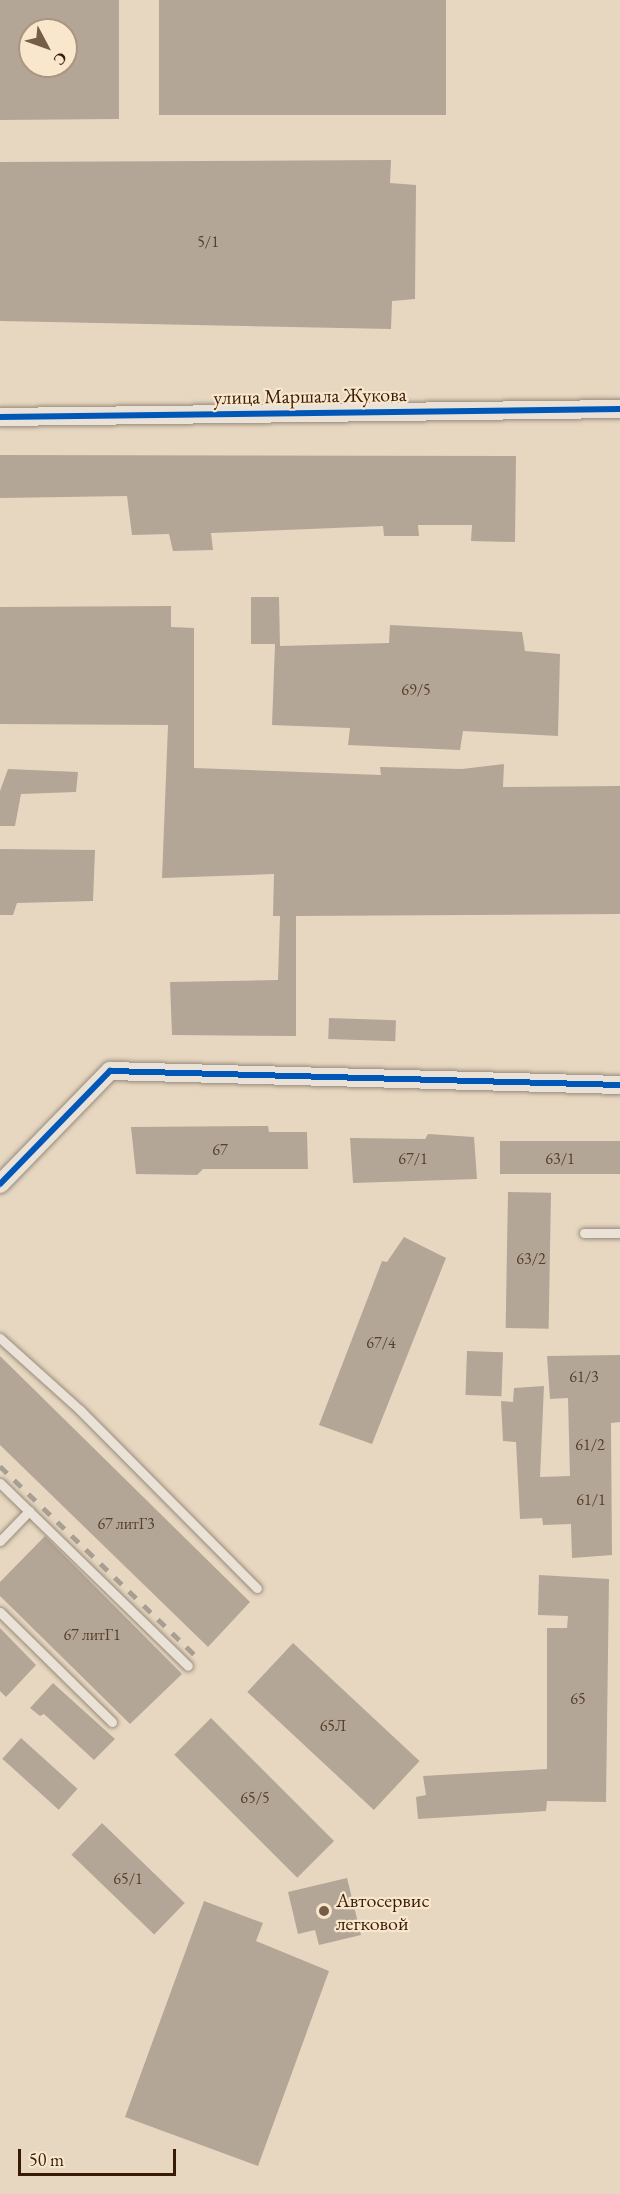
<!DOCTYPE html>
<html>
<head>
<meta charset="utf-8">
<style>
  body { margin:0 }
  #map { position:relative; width:620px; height:2194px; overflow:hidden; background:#e7d7c1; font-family:"EB Garamond",serif }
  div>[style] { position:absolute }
  .building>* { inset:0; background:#b3a696; transform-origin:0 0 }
  .roads { filter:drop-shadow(0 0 2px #978b7b) drop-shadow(0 0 2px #978b7b) }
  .lane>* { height:9px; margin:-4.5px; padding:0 4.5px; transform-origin:4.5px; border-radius:4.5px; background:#eae2d7 }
  .street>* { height:18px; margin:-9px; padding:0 9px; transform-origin:9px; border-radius:9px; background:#eae2d7 }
  .rail>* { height:4.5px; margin-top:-2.25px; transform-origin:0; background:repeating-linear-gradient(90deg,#a89f94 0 10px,transparent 0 20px) }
  .cycleway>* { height:6px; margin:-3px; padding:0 3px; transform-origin:3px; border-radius:3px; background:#0057b8 }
  .dots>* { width:16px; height:16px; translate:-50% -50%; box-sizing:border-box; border:3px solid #f9e7cd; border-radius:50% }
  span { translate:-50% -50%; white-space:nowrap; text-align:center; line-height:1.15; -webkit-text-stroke:4.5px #f9e7cd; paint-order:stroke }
  .number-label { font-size:16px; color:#583e29 }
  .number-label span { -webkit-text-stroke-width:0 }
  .street-label { font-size:20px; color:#391b05 }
  .poi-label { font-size:20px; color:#391b05 }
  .left { translate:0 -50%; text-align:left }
  .north { position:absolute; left:18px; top:18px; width:60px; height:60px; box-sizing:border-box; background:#f9e7cd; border:2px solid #ac957d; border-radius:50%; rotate:131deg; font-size:16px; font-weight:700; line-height:24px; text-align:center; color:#391b05 }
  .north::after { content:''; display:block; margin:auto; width:21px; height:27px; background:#765d47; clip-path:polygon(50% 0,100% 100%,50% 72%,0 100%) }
  .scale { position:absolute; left:18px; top:2149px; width:158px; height:27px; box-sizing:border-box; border:3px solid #391b05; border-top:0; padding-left:8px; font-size:18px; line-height:21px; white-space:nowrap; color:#391b05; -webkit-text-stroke:4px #f9e7cd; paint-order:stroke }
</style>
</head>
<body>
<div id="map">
  <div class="building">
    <i style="clip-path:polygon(evenodd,0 0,119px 0,119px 119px,0 120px,0 0,30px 30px,66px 30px,66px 66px,30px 66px,30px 30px)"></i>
    <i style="left:159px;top:0;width:287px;height:115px"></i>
    <i style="clip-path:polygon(391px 160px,390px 183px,416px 185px,415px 299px,392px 301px,391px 329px,0 321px,0 162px)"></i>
    <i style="clip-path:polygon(0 455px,516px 456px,515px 542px,471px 541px,472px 525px,418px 525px,419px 536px,384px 536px,383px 526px,211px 533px,213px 550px,173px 551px,169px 534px,132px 535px,127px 496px,0 498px)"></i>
    <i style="clip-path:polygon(251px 597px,279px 597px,280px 646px,389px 643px,390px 625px,522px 632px,525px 651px,560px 654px,558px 736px,463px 731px,460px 750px,348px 745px,350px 728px,272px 725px,275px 644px,251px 644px)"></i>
    <i style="clip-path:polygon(171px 606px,171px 627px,194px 628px,194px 768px,381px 775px,380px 767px,462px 769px,504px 764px,503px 787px,620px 786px,620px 914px,296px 916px,296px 1036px,172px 1035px,170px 982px,278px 980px,280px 916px,273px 916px,274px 874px,162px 878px,168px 725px,0 724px,0 607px)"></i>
    <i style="clip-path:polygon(8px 769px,78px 772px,76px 792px,21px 794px,15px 826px,0 826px,0 791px)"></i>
    <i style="clip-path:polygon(0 849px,95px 850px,93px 901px,17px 903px,13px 915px,0 915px)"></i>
    <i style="left:329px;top:1018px;width:67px;height:21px;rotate:2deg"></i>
    <i style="clip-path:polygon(268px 1126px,269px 1132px,307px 1132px,308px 1169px,203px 1169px,197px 1175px,136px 1174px,131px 1127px)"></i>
    <i style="clip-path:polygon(428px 1134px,474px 1137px,477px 1179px,353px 1183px,350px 1138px,425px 1139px)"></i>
    <i style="left:620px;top:1141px;width:33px;height:120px;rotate:90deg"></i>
    <i style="left:508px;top:1192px;width:43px;height:136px;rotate:1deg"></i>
    <i style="clip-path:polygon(404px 1237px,446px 1258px,372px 1444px,319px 1425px,382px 1261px,387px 1262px)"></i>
    <i style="left:467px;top:1351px;width:36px;height:44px;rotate:2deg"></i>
    <i style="clip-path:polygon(620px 1355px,620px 1422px,611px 1423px,612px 1555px,572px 1558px,571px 1524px,543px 1525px,542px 1518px,520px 1519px,516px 1442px,503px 1441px,501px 1401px,513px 1402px,514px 1388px,544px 1386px,540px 1477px,570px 1476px,568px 1398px,550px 1399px,547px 1356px)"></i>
    <i style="clip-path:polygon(0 1356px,250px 1602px,208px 1647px,0 1445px)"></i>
    <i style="clip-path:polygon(45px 1536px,182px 1674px,130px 1724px,0 1596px,0 1582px)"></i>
    <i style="clip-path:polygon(539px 1575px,609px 1579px,606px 1802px,547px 1801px,546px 1811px,418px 1819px,416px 1797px,426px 1795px,423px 1776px,547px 1769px,547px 1628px,567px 1628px,568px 1616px,538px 1615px)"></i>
    <i style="clip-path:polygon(0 1628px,36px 1665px,6px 1697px,0 1691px)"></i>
    <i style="left:293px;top:1643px;width:173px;height:67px;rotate:43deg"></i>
    <i style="clip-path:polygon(53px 1683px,115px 1739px,94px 1760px,44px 1714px,40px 1716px,30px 1708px)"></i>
    <i style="left:211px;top:1718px;width:174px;height:52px;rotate:45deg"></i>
    <i style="left:21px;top:1738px;width:76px;height:28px;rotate:42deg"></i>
    <i style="left:102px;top:1823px;width:115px;height:44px;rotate:44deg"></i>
    <i style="clip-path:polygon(347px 1878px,361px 1935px,319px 1945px,315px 1930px,298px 1934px,288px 1892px)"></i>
    <i style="clip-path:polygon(204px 1901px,263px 1923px,256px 1941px,329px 1971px,258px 2166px,125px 2117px)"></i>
  </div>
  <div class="roads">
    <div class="lane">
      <i style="left:584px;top:1233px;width:36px"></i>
      <i style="left:0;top:1338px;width:108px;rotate:42deg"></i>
      <i style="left:80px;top:1410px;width:251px;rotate:45.2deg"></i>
      <i style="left:0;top:1483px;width:262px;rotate:44.2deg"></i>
      <i style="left:0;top:1541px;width:42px;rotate:-46deg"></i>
      <i style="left:0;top:1612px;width:157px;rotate:44.5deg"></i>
    </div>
    <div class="street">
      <i style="left:0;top:417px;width:620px;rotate:-0.74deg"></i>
      <i style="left:0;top:1184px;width:158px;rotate:-45.8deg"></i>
      <i style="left:110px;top:1071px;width:510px;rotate:1.57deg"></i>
    </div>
  </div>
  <div class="rail">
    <i style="left:0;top:1466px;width:277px;rotate:44.1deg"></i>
  </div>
  <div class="cycleway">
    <i style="left:0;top:417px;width:620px;rotate:-0.74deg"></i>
    <i style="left:0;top:1184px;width:158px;rotate:-45.8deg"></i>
    <i style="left:110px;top:1071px;width:510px;rotate:1.57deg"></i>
  </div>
  <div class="dots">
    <i style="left:324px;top:1911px;background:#765d47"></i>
  </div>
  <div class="number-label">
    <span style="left:208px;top:242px">5/1</span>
    <span style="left:416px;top:690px">69/5</span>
    <span style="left:220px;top:1150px">67</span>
    <span style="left:413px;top:1159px">67/1</span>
    <span style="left:560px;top:1159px">63/1</span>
    <span style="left:531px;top:1259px">63/2</span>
    <span style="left:381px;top:1343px">67/4</span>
    <span style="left:584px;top:1377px">61/3</span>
    <span style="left:590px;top:1445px">61/2</span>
    <span style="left:591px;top:1500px">61/1</span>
    <span style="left:126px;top:1524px">67 литГ3</span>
    <span style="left:92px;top:1635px">67 литГ1</span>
    <span style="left:578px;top:1699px">65</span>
    <span style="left:333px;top:1726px">65Л</span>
    <span style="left:255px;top:1798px">65/5</span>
    <span style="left:128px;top:1879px">65/1</span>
  </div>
  <div class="street-label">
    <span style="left:310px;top:396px;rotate:-1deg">улица Маршала Жукова</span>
  </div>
  <div class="poi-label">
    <span class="left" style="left:336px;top:1912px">Автосервис<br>легковой</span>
  </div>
  <div class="north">С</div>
  <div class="scale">50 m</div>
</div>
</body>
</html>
